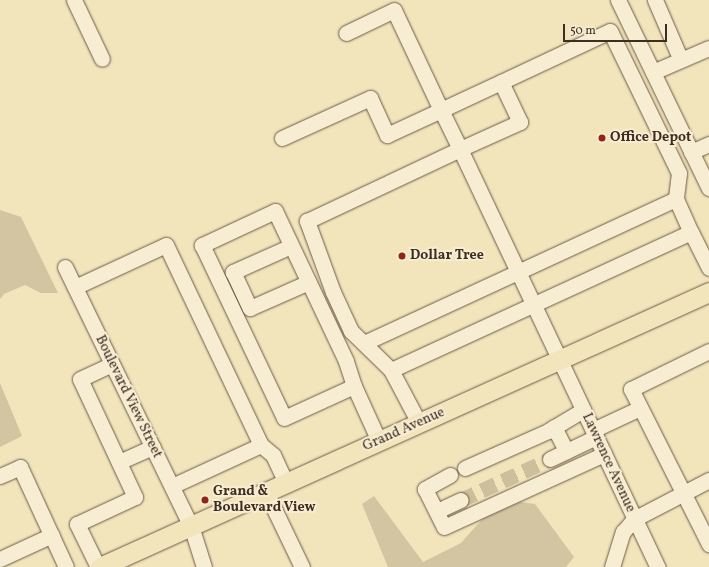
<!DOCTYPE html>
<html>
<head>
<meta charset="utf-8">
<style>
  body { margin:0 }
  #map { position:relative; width:709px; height:567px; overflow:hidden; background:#f2e4bb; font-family:Vollkorn,serif }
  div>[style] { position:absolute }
  .green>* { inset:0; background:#d3c5a1 }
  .minor-tunnel>* { height:15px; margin-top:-7.5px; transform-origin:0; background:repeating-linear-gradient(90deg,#cebf9c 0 15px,transparent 0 23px) }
  .roads { filter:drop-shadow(0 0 1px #6b5b47) drop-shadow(0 0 1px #6b5b47) }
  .minor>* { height:15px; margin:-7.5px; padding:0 7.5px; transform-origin:7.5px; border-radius:7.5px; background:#f7edd3 }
  .major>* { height:19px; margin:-9.5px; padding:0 9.5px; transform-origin:9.5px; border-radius:9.5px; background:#f2e4bb }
  .dots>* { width:11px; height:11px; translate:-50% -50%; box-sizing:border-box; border:2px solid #f7edd3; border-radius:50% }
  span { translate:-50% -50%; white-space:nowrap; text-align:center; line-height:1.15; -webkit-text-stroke:4px #f7edd3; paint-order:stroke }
  .poi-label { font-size:14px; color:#3e2d20; font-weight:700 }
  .left { translate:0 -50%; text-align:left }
  .street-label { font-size:14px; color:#3e2d20 }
  .scale { position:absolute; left:563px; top:24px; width:104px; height:18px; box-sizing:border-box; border:2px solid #3e2d20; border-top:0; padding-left:5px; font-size:12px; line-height:14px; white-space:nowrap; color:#3e2d20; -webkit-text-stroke:3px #f7edd3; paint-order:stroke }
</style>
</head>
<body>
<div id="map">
  <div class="green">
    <i style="clip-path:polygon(0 210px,21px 217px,58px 293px,41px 293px,25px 285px,4px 294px,0 299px)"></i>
    <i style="clip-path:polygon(0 383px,22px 436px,0 447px)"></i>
    <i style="clip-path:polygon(374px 496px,423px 562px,461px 543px,500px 499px,535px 504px,574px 557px,566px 567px,388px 567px,362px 504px)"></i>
  </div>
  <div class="minor-tunnel">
    <i style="left:461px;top:500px;width:98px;rotate:-24.7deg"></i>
  </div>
  <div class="roads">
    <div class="minor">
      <i style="left:74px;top:0;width:65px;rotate:64.6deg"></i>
      <i style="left:618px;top:0;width:209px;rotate:64.2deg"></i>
      <i style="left:655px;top:0;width:65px;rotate:66.6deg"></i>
      <i style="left:653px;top:72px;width:61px;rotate:-23.2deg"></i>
      <i style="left:501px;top:82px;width:66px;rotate:155deg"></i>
      <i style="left:441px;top:110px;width:43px;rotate:64deg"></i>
      <i style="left:460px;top:149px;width:66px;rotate:-24.2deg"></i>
      <i style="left:520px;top:122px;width:44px;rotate:-115.4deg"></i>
      <i style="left:501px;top:82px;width:120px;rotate:-25.1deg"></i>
      <i style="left:610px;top:31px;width:158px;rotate:64.1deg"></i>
      <i style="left:679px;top:173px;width:26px;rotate:97deg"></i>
      <i style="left:282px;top:138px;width:97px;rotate:-24.4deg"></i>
      <i style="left:370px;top:98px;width:41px;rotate:65.3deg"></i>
      <i style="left:387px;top:135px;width:60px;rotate:-24.8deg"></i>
      <i style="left:441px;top:110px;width:110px;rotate:-115.2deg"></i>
      <i style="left:394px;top:10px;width:53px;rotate:154.4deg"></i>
      <i style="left:691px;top:152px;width:20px;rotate:-24deg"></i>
      <i style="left:291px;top:246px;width:64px;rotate:155.9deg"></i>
      <i style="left:233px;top:272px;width:40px;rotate:65deg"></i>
      <i style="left:250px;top:308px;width:64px;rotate:-23.8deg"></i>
      <i style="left:65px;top:267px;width:288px;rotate:64.1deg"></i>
      <i style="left:191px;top:526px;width:43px;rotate:72.4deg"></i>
      <i style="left:75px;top:287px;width:100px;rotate:-24.8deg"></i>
      <i style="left:166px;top:245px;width:221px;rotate:64.6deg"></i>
      <i style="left:261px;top:445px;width:98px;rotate:155.3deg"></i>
      <i style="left:364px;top:343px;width:344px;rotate:-24.8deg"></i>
      <i style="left:676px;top:199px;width:36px;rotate:66deg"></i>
      <i style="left:709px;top:351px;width:87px;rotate:154deg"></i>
      <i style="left:631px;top:389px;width:174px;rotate:63.3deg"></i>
      <i style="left:391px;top:370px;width:330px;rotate:-24.7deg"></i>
      <i style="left:691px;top:232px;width:40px;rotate:63.4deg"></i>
      <i style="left:354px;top:386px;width:26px;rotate:-108deg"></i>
      <i style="left:346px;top:361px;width:166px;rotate:-115.3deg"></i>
      <i style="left:275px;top:211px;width:81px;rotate:155deg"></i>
      <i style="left:202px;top:245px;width:191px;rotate:64.6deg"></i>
      <i style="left:284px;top:418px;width:77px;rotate:-24.6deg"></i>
      <i style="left:354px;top:386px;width:60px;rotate:65.6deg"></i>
      <i style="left:419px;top:423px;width:60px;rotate:-117.8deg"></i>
      <i style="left:391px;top:370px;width:56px;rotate:-135.7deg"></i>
      <i style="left:351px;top:331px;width:43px;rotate:-114.8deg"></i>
      <i style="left:333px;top:292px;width:76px;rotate:-110.1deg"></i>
      <i style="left:307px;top:221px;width:169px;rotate:-25.2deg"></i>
      <i style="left:460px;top:149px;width:463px;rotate:64.7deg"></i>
      <i style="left:554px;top:427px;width:27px;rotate:63deg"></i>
      <i style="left:593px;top:430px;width:52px;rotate:-25.1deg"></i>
      <i style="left:261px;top:445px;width:16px;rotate:40deg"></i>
      <i style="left:273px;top:455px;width:31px;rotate:65deg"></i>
      <i style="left:550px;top:459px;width:51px;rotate:-25.6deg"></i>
      <i style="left:119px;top:462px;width:37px;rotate:-24deg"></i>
      <i style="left:465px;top:468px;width:91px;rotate:-24deg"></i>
      <i style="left:548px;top:431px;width:41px;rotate:-31deg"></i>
      <i style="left:450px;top:475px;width:29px;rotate:151deg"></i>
      <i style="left:425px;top:489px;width:42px;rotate:63.4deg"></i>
      <i style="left:444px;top:527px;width:176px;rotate:-24.5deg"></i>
      <i style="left:0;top:476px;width:22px;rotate:-24deg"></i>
      <i style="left:20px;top:467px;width:110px;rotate:65.3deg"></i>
      <i style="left:266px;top:492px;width:83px;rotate:64.4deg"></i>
      <i style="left:437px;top:511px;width:26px;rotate:-25deg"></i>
      <i style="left:0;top:559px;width:57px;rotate:-24.8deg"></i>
      <i style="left:98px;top:567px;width:48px;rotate:-116deg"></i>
      <i style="left:77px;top:524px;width:64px;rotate:-25deg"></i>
      <i style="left:135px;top:497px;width:130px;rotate:-115deg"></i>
      <i style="left:80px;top:379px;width:35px;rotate:-25deg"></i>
      <i style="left:612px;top:567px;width:37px;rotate:-73deg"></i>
      <i style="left:623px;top:532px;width:17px;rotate:-50deg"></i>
      <i style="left:634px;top:519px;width:85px;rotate:-27.5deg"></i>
    </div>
    <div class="major">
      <i style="left:100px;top:567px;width:668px;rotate:-24.3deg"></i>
    </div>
  </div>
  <div class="dots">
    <i style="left:602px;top:138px;background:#8f2418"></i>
    <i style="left:402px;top:256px;background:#8f2418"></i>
    <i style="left:205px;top:500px;background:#8f2418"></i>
  </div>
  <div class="poi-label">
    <span class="left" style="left:610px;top:138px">Office Depot</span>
    <span class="left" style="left:410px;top:256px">Dollar Tree</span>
    <span class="left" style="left:213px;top:500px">Grand &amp;<br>Boulevard View</span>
  </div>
  <div class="street-label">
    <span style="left:128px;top:397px;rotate:64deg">Boulevard View Street</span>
    <span style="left:404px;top:430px;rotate:-24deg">Grand Avenue</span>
    <span style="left:608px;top:463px;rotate:65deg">Lawrence Avenue</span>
  </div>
  <div class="scale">50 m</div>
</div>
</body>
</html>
